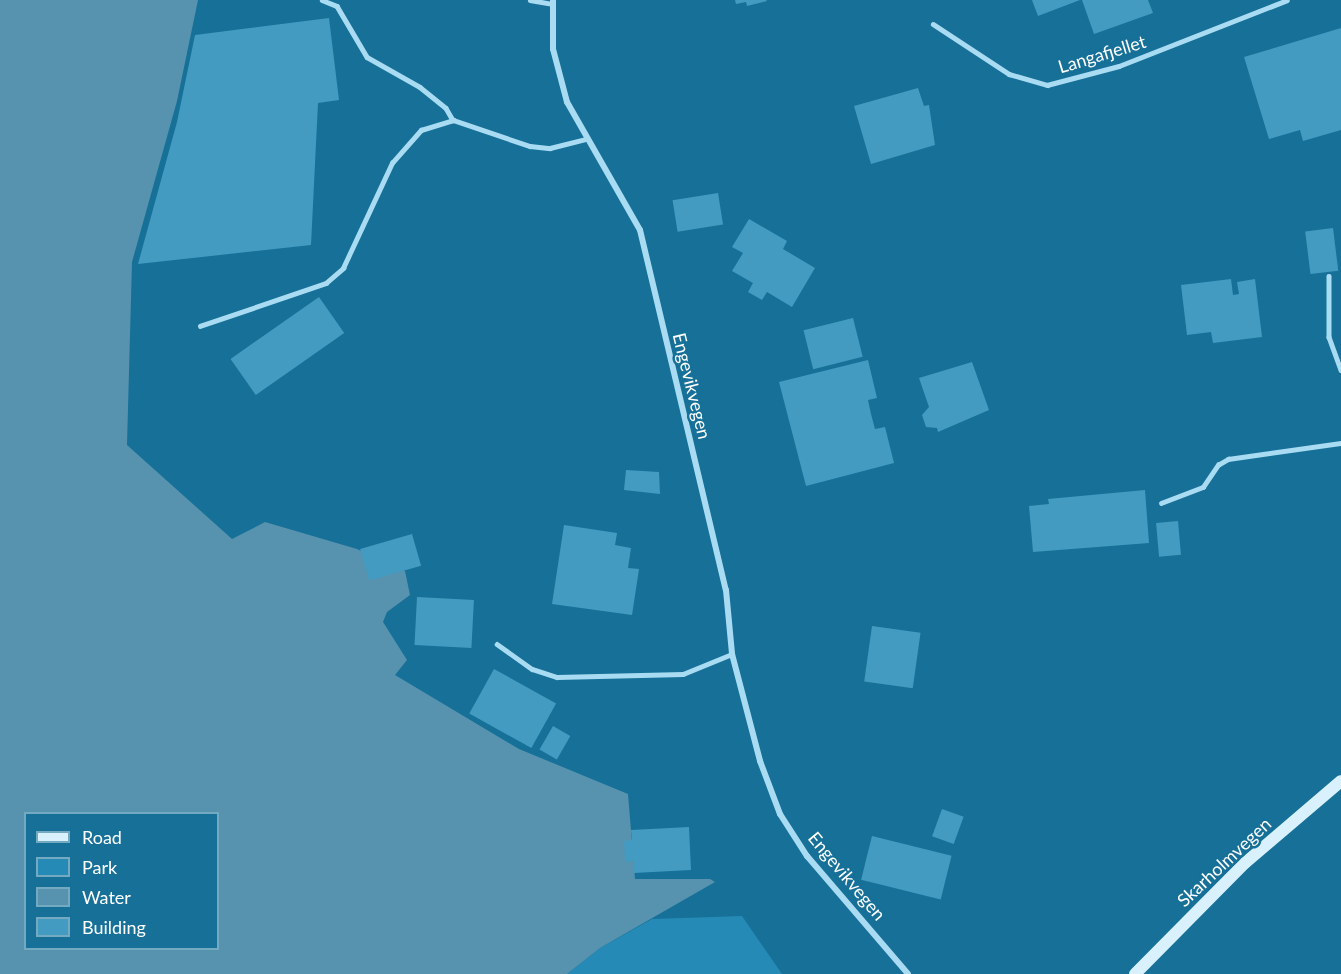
<!DOCTYPE html>
<html>
<head>
<meta charset="utf-8">
<style>
  body { margin:0 }
  #map { position:relative; width:1341px; height:974px; overflow:hidden; background:#167098; font-family:Lato,sans-serif }
  div>[style] { position:absolute }
  .green>* { inset:0; background:#258ab5 }
  .water>* { inset:0; background:#5793ae }
  .building>* { inset:0; background:#439bc1; transform-origin:0 0 }
  .lane>* { height:4.5px; margin:-2.25px; padding:0 2.25px; transform-origin:2.25px; border-radius:2.25px; background:#a9dcf2 }
  .street>* { height:6px; margin:-3px; padding:0 3px; transform-origin:3px; border-radius:3px; background:#a9dcf2 }
  .secondary>* { height:12px; margin:-6px; padding:0 6px; transform-origin:6px; border-radius:6px; background:#d8f1fc }
  span { translate:-50% -50%; white-space:nowrap; text-align:center; line-height:1.15; -webkit-text-stroke:5px #167098; paint-order:stroke }
  .street-label { font-size:18px; color:#fff }
  .legend { position:absolute; left:24px; top:812px; width:195px; height:138px; box-sizing:border-box; background:#167098; border:2px solid #73a9c1; margin:0; padding:8px 10px; list-style:none; font-size:18px; color:#fff }
  .legend li { display:flex; align-items:center; gap:12px; height:30px }
  .legend b { width:30px; border:2px solid #73a9c1 }
</style>
</head>
<body>
<div id="map">
  <div class="green">
    <i style="clip-path:polygon(742px 916px,782px 974px,567px 974px,600px 948px,652px 919px)"></i>
  </div>
  <div class="water">
    <i style="clip-path:polygon(evenodd,0 0,198px 0,177px 101px,132px 262px,127px 445px,232px 539px,265px 522px,357px 549px,405px 571px,410px 595px,387px 612px,383px 622px,407px 660px,395px 675px,519px 749px,628px 794px,635px 879px,710px 879px,715px 882px,600px 948px,567px 974px,0 974px,0 0,26px 814px,218px 814px,218px 948px,26px 948px,26px 814px)"></i>
  </div>
  <div class="building">
    <i style="clip-path:polygon(735px 0,766px 0,767px 1px,747px 6px,746px 2px,736px 4px)"></i>
    <i style="clip-path:polygon(1032px 0,1080px 0,1038px 16px)"></i>
    <i style="clip-path:polygon(1082px 0,1148px 0,1153px 13px,1094px 34px)"></i>
    <i style="clip-path:polygon(329px 18px,339px 100px,318px 103px,311px 245px,138px 264px,177px 122px,195px 35px)"></i>
    <i style="clip-path:polygon(1341px 28px,1341px 130px,1303px 141px,1300px 130px,1269px 139px,1244px 57px)"></i>
    <i style="clip-path:polygon(918px 88px,924px 106px,929px 105px,935px 145px,871px 164px,854px 106px)"></i>
    <i style="left:718px;top:193px;width:32px;height:46px;rotate:81deg"></i>
    <i style="clip-path:polygon(749px 219px,787px 241px,783px 249px,815px 268px,792px 307px,767px 292px,762px 300px,748px 292px,753px 283px,732px 271px,743px 253px,732px 247px)"></i>
    <i style="left:1333px;top:228px;width:43px;height:28px;rotate:83deg"></i>
    <i style="clip-path:polygon(1231px 279px,1233px 295px,1239px 294px,1237px 282px,1255px 279px,1262px 337px,1213px 343px,1211px 332px,1187px 335px,1181px 285px)"></i>
    <i style="left:319px;top:297px;width:44px;height:108px;rotate:55deg"></i>
    <i style="left:853px;top:318px;width:40px;height:51px;rotate:76deg"></i>
    <i style="clip-path:polygon(868px 360px,877px 398px,868px 400px,871px 414px,875px 429px,885px 427px,894px 463px,806px 486px,779px 382px)"></i>
    <i style="clip-path:polygon(972px 362px,989px 410px,938px 432px,937px 428px,926px 427px,922px 415px,929px 407px,919px 378px)"></i>
    <i style="clip-path:polygon(626px 470px,659px 472px,660px 494px,624px 490px)"></i>
    <i style="clip-path:polygon(1145px 490px,1149px 543px,1033px 552px,1029px 506px,1049px 504px,1048px 499px)"></i>
    <i style="left:1178px;top:521px;width:34px;height:22px;rotate:85deg"></i>
    <i style="clip-path:polygon(564px 525px,617px 533px,615px 545px,631px 548px,628px 568px,639px 569px,632px 615px,552px 604px)"></i>
    <i style="left:412px;top:534px;width:33px;height:54px;rotate:74deg"></i>
    <i style="left:417px;top:597px;width:57px;height:48px;rotate:3deg"></i>
    <i style="left:872px;top:626px;width:49px;height:56px;rotate:8deg"></i>
    <i style="left:494px;top:669px;width:71px;height:51px;rotate:29deg"></i>
    <i style="left:553px;top:726px;width:20px;height:27px;rotate:30deg"></i>
    <i style="left:942px;top:809px;width:23px;height:29px;rotate:20deg"></i>
    <i style="clip-path:polygon(689px 827px,691px 870px,634px 873px,633px 861px,625px 862px,624px 841px,632px 840px,631px 830px)"></i>
    <i style="left:872px;top:836px;width:82px;height:45px;rotate:14deg"></i>
  </div>
  <div class="lane">
    <i style="left:322px;top:0;width:16px;rotate:22deg"></i>
    <i style="left:337px;top:6px;width:59px;rotate:59.5deg"></i>
    <i style="left:367px;top:57px;width:61px;rotate:29.5deg"></i>
    <i style="left:420px;top:87px;width:33px;rotate:39deg"></i>
    <i style="left:446px;top:108px;width:14px;rotate:60deg"></i>
    <i style="left:530px;top:0;width:22px;rotate:10deg"></i>
    <i style="left:933px;top:24px;width:91px;rotate:33.3deg"></i>
    <i style="left:1009px;top:74px;width:40px;rotate:16deg"></i>
    <i style="left:1047px;top:85px;width:74px;rotate:-14.8deg"></i>
    <i style="left:1119px;top:66px;width:180px;rotate:-21.4deg"></i>
    <i style="left:1329px;top:276px;width:61px;rotate:90deg"></i>
    <i style="left:1329px;top:337px;width:35px;rotate:70deg"></i>
    <i style="left:200px;top:326px;width:133px;rotate:-18.8deg"></i>
    <i style="left:326px;top:283px;width:23px;rotate:-41deg"></i>
    <i style="left:343px;top:268px;width:116px;rotate:-65deg"></i>
    <i style="left:392px;top:163px;width:44px;rotate:-48.7deg"></i>
    <i style="left:421px;top:130px;width:34px;rotate:-17deg"></i>
    <i style="left:453px;top:120px;width:81px;rotate:18.7deg"></i>
    <i style="left:530px;top:146px;width:20px;rotate:6deg"></i>
    <i style="left:550px;top:148px;width:38px;rotate:-14deg"></i>
    <i style="left:1161px;top:503px;width:45px;rotate:-20.9deg"></i>
    <i style="left:1203px;top:487px;width:27px;rotate:-56deg"></i>
    <i style="left:1218px;top:465px;width:12px;rotate:-31deg"></i>
    <i style="left:1228px;top:459px;width:114px;rotate:-8.1deg"></i>
    <i style="left:497px;top:644px;width:43px;rotate:35.5deg"></i>
    <i style="left:532px;top:669px;width:26px;rotate:18deg"></i>
    <i style="left:557px;top:677px;width:126px;rotate:-1.4deg"></i>
    <i style="left:683px;top:674px;width:53px;rotate:-22.2deg"></i>
  </div>
  <div class="street">
    <i style="left:553px;top:0;width:49px;rotate:90deg"></i>
    <i style="left:553px;top:49px;width:55px;rotate:75.2deg"></i>
    <i style="left:567px;top:102px;width:147px;rotate:60.3deg"></i>
    <i style="left:640px;top:230px;width:370px;rotate:76.6deg"></i>
    <i style="left:726px;top:590px;width:64px;rotate:84.6deg"></i>
    <i style="left:732px;top:654px;width:111px;rotate:75.3deg"></i>
    <i style="left:760px;top:761px;width:57px;rotate:69.3deg"></i>
    <i style="left:780px;top:814px;width:50px;rotate:57.3deg"></i>
    <i style="left:807px;top:856px;width:155px;rotate:49.4deg"></i>
  </div>
  <div class="secondary">
    <i style="left:1135px;top:974px;width:156px;rotate:-45.3deg"></i>
    <i style="left:1245px;top:863px;width:126px;rotate:-40.5deg"></i>
  </div>
  <div class="street-label">
    <span style="left:1102px;top:54px;rotate:-17deg">Langafjellet</span>
    <span style="left:692px;top:386px;rotate:76deg">Engevikvegen</span>
    <span style="left:1224px;top:862px;rotate:-43deg">Skarholmvegen</span>
    <span style="left:847px;top:876px;rotate:50deg">Engevikvegen</span>
  </div>
  <ul class="legend">
  <li><b style="height:8px;background:#d8f1fc"></b>Road</li>
  <li><b style="height:16px;background:#258ab5"></b>Park</li>
  <li><b style="height:16px;background:#5793ae"></b>Water</li>
  <li><b style="height:16px;background:#439bc1"></b>Building</li>
  </ul>
</div>
</body>
</html>
